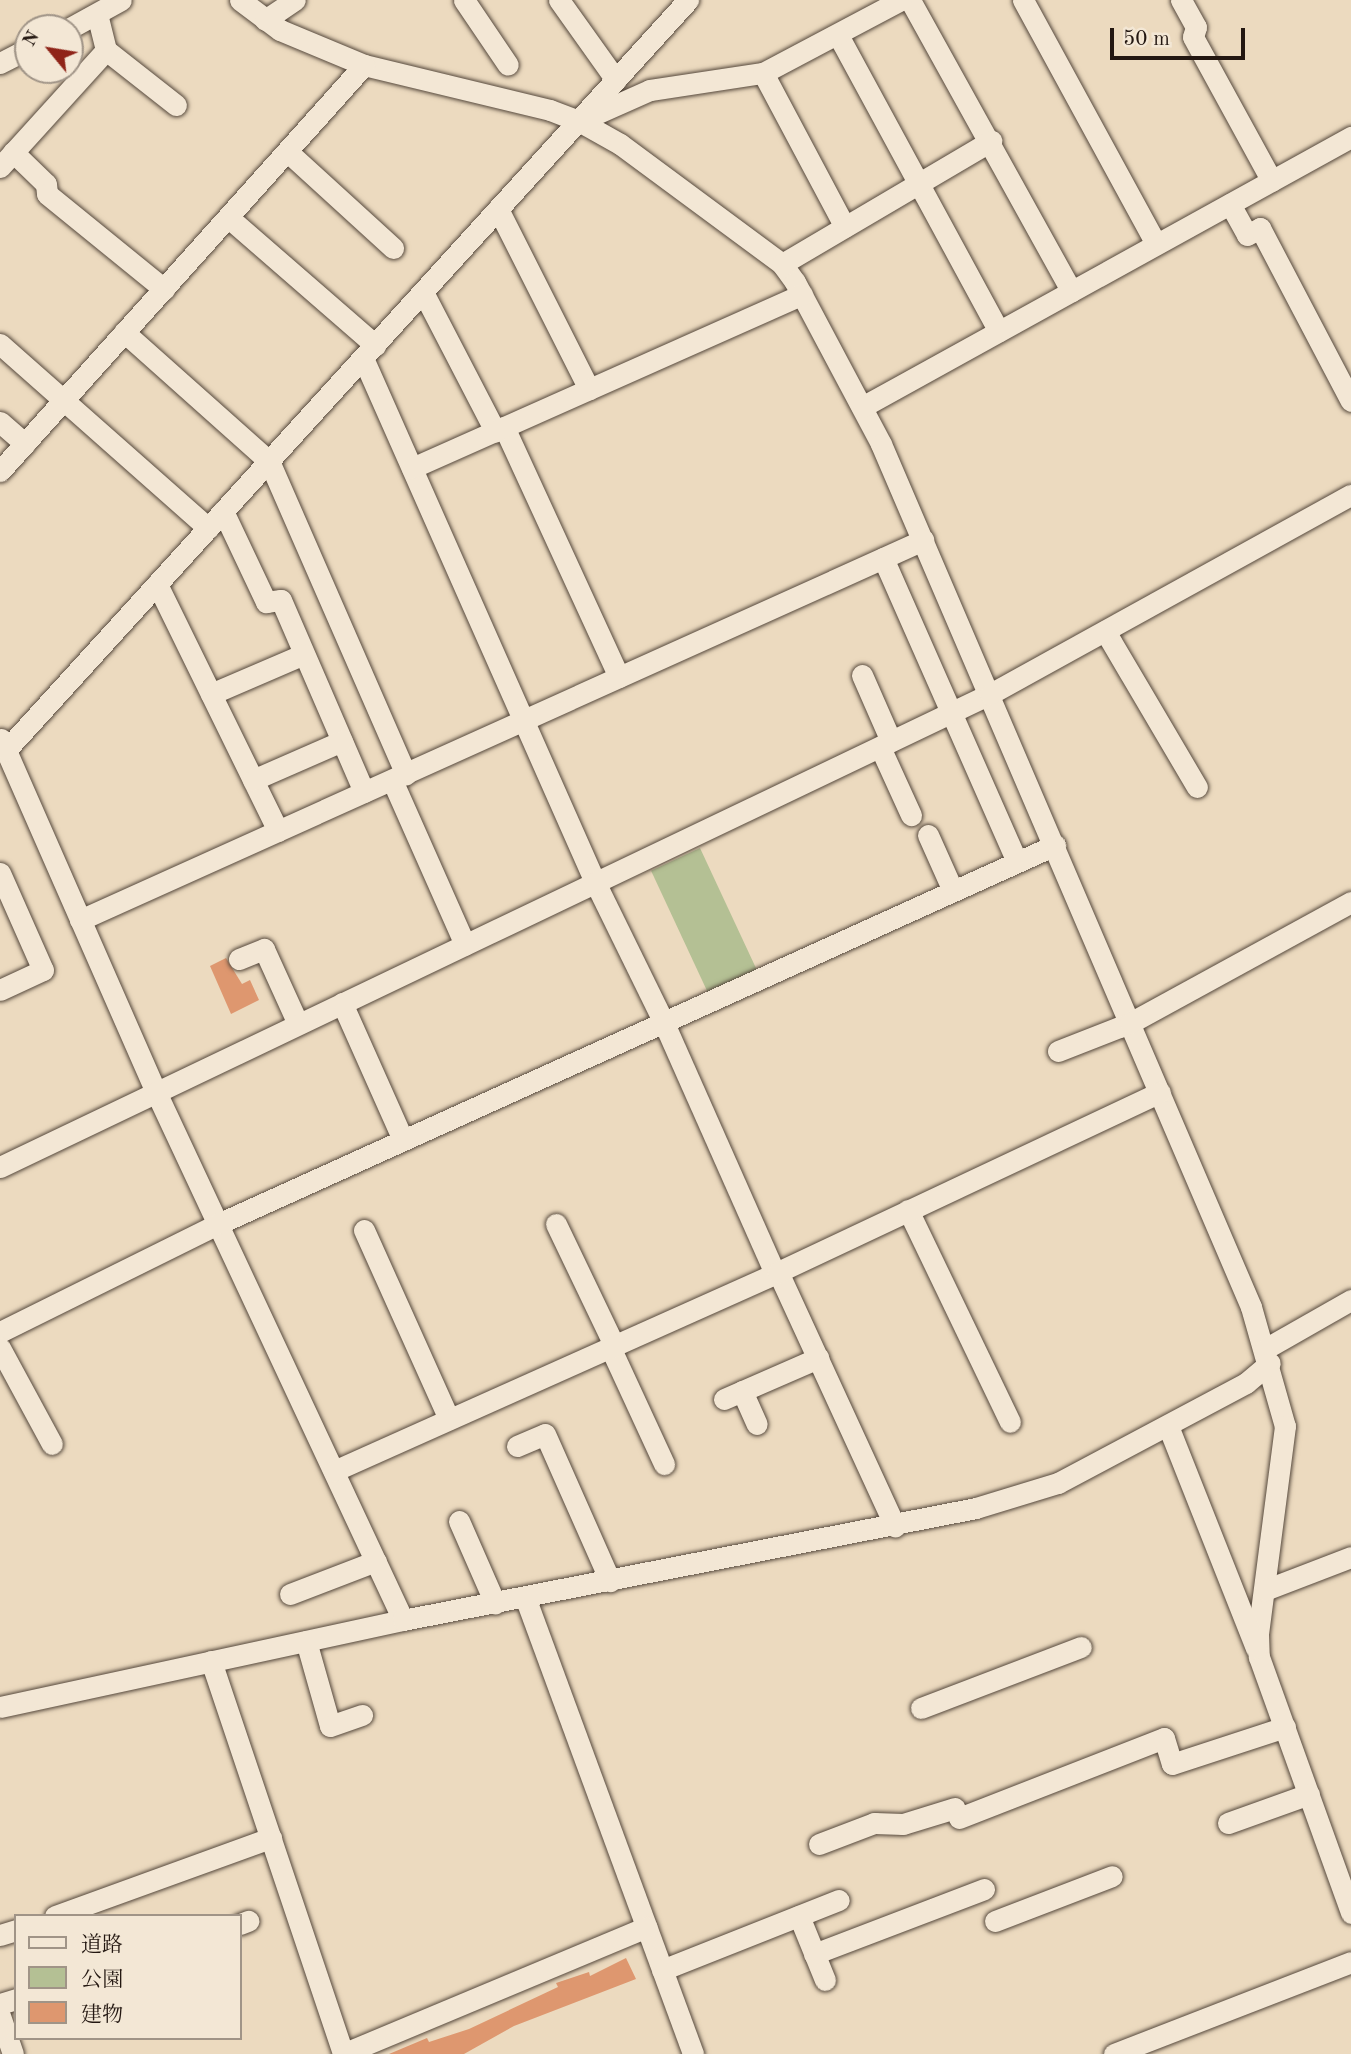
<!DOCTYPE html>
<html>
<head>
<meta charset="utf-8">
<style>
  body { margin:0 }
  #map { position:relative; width:1351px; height:2054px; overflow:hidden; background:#ecdabf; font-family:"Old Standard TT","Noto Serif JP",serif }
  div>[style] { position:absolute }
  .green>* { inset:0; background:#b4c094; transform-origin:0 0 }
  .building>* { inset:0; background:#de976f }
  .roads { filter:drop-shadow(0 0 2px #55483c) drop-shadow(0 0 2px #55483c) }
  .minor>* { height:21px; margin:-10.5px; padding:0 10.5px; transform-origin:10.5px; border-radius:10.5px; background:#f3e7d5 }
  span { translate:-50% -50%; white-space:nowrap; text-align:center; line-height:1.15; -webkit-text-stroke:5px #f3e7d5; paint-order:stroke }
  .legend { position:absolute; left:14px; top:1914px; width:228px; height:126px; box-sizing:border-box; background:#f3e7d5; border:2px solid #a09487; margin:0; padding:9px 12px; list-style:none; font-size:21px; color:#231711 }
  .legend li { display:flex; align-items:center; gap:14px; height:35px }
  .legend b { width:35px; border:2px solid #a09487 }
  .north { position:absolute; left:14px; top:14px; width:70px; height:70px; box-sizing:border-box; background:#f3e7d5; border:2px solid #a09487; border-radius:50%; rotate:300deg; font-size:19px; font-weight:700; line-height:28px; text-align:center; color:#231711 }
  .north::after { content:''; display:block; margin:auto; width:24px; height:32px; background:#8f2418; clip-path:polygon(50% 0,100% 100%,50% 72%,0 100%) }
  .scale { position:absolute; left:1110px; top:28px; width:135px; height:32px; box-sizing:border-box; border:4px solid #231711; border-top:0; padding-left:9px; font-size:21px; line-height:24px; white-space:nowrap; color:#231711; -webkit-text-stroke:5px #f3e7d5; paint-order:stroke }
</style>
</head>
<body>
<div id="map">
  <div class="green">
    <i style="left:700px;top:848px;width:134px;height:54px;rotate:65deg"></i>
  </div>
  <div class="building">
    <i style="clip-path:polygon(226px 958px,242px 984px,250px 980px,259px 1000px,231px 1014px,210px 966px)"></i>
    <i style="clip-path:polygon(626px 1958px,636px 1979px,514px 2026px,464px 2054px,389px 2054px,427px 2038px,429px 2042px,469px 2029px,558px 1987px,556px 1983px,589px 1972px,590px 1976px)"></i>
  </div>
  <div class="roads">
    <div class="minor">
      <i style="left:240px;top:0;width:50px;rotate:36.9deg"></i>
      <i style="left:280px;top:30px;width:91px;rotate:22.6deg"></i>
      <i style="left:364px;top:65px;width:191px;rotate:13.6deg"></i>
      <i style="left:550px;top:110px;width:31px;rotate:21deg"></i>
      <i style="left:579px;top:121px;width:47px;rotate:29.3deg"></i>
      <i style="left:620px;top:144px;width:202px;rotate:36.5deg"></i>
      <i style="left:782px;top:264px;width:22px;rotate:54deg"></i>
      <i style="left:795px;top:282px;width:183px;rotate:62deg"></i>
      <i style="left:881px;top:444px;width:939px;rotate:66.79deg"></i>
      <i style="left:1251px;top:1307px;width:124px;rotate:74.1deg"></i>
      <i style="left:1285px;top:1426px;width:210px;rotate:97.4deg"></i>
      <i style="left:1258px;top:1634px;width:23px;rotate:88deg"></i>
      <i style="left:1259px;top:1657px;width:272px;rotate:70.2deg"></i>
      <i style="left:464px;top:0;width:78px;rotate:55.9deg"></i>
      <i style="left:559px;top:0;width:98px;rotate:54.5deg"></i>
      <i style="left:910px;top:0;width:333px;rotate:61deg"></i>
      <i style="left:1023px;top:0;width:278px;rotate:61.4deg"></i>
      <i style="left:1181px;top:0;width:31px;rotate:61deg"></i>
      <i style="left:1196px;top:27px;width:10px;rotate:107deg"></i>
      <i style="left:1193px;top:37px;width:164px;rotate:61.3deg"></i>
      <i style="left:265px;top:20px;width:36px;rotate:-34deg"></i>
      <i style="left:70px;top:28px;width:58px;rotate:-28.8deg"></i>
      <i style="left:838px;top:35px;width:337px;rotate:61.5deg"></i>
      <i style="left:106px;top:50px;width:89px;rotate:38.2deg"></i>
      <i style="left:0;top:63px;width:31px;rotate:-27deg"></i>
      <i style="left:763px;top:73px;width:174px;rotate:62deg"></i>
      <i style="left:587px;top:118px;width:69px;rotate:-24deg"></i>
      <i style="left:650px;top:90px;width:114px;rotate:-8.6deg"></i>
      <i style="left:763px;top:73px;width:156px;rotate:-27.9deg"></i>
      <i style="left:13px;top:152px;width:46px;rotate:44.1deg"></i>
      <i style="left:46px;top:184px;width:10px;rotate:84deg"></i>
      <i style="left:47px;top:194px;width:151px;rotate:39.1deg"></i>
      <i style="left:289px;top:153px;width:141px;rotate:42.4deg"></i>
      <i style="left:0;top:167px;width:158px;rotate:-47.8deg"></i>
      <i style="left:106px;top:50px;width:37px;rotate:-104deg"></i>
      <i style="left:1230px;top:204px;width:35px;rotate:61deg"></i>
      <i style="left:1247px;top:235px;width:15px;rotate:-28deg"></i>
      <i style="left:1260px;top:228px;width:195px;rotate:62.3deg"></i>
      <i style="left:498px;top:209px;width:202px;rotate:63.2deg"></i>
      <i style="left:229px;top:218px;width:194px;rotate:41deg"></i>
      <i style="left:782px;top:264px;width:243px;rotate:-30.5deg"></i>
      <i style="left:423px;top:292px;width:157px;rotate:62.6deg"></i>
      <i style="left:124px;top:332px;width:194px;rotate:41.7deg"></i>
      <i style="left:269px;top:461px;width:342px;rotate:66.4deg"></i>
      <i style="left:0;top:344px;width:278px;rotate:41.5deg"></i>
      <i style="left:363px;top:358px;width:573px;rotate:66.12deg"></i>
      <i style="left:595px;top:882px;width:157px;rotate:63.9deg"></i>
      <i style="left:664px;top:1023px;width:274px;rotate:66.1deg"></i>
      <i style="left:862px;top:407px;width:559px;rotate:-28.91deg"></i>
      <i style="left:0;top:422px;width:33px;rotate:41deg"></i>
      <i style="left:504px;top:427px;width:275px;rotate:65.3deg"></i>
      <i style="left:412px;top:468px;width:427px;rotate:-24deg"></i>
      <i style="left:0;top:471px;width:545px;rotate:-48.12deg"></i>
      <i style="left:223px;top:511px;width:101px;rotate:64.7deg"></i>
      <i style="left:266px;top:602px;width:15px;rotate:-8deg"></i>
      <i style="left:281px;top:600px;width:209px;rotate:66.6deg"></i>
      <i style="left:883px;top:558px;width:332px;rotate:66.2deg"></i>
      <i style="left:157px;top:584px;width:275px;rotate:63.9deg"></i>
      <i style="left:1105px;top:631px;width:181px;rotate:59.5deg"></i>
      <i style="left:862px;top:675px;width:72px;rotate:66.3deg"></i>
      <i style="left:211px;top:694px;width:101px;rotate:-23.3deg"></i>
      <i style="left:1px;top:739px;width:386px;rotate:66.3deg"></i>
      <i style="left:156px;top:1092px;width:583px;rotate:64.93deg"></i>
      <i style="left:880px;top:747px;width:75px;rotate:65.5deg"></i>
      <i style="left:6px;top:750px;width:1014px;rotate:-47.72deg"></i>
      <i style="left:253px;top:780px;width:97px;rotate:-23.7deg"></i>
      <i style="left:392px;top:780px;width:180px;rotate:66.1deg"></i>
      <i style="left:928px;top:835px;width:61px;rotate:65.9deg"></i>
      <i style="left:0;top:873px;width:106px;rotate:66.1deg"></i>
      <i style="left:43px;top:970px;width:47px;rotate:155.1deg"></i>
      <i style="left:80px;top:920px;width:925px;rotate:-24.26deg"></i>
      <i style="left:239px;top:959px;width:27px;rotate:-22deg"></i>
      <i style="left:264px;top:949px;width:82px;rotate:65.6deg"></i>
      <i style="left:342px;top:1003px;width:150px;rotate:66deg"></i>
      <i style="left:1058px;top:1051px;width:77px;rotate:-21.3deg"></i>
      <i style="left:1130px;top:1023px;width:252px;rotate:-28.7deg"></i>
      <i style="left:0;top:1167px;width:1097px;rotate:-25.54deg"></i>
      <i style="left:990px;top:694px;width:412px;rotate:-28.9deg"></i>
      <i style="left:908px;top:1210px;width:235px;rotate:64.3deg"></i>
      <i style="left:556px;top:1224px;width:134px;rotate:64.4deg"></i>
      <i style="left:364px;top:1230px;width:207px;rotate:65.8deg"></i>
      <i style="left:778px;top:1272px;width:280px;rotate:65.3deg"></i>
      <i style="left:0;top:1332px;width:243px;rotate:-26.4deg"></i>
      <i style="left:218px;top:1224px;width:919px;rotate:-24.36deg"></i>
      <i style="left:610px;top:1347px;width:129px;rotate:65.2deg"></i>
      <i style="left:0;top:1348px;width:109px;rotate:61.6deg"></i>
      <i style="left:1265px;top:1349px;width:99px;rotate:-29.7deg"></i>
      <i style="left:742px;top:1391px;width:36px;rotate:66deg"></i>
      <i style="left:724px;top:1399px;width:103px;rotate:-23.6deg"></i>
      <i style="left:1168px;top:1426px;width:239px;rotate:68.4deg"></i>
      <i style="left:517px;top:1446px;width:30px;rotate:-23deg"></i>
      <i style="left:545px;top:1434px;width:161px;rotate:66.1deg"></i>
      <i style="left:334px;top:1471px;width:487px;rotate:-24.1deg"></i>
      <i style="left:778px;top:1272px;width:422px;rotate:-25.2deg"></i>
      <i style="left:459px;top:1521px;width:90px;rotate:66.3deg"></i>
      <i style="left:1265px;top:1590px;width:92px;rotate:-21deg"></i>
      <i style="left:290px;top:1594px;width:92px;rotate:-21deg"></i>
      <i style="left:525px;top:1597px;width:487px;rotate:69.8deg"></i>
      <i style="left:306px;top:1641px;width:88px;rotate:74.2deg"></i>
      <i style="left:330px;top:1726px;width:34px;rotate:-19deg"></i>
      <i style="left:211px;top:1661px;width:415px;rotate:71.4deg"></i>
      <i style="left:0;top:1707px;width:412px;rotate:-12.2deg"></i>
      <i style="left:403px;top:1620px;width:584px;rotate:-11.06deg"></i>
      <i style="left:976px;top:1508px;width:86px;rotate:-17deg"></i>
      <i style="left:1058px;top:1483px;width:213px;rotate:-28deg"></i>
      <i style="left:1246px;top:1383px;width:31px;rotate:-40deg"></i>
      <i style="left:921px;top:1708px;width:171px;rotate:-20.9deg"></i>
      <i style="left:959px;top:1818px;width:220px;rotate:-21.3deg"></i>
      <i style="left:1164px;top:1738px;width:27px;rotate:73deg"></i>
      <i style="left:1172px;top:1764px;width:119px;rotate:-18.1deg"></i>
      <i style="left:1228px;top:1823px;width:86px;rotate:-19.7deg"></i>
      <i style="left:819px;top:1844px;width:59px;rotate:-20.9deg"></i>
      <i style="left:874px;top:1823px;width:29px;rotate:2deg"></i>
      <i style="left:903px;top:1824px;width:54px;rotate:-17.1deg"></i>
      <i style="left:55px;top:1916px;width:230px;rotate:-19.9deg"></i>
      <i style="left:799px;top:1916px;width:69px;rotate:67.9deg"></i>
      <i style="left:995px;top:1921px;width:125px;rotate:-21deg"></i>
      <i style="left:240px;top:1924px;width:9px;rotate:-21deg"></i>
      <i style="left:0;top:1935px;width:17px;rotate:-17deg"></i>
      <i style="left:814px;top:1954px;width:182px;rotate:-20.9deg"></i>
      <i style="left:662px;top:1970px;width:190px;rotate:-21.6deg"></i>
      <i style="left:0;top:2004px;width:17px;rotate:-17deg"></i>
      <i style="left:0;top:2016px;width:40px;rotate:71.1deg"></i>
      <i style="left:343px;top:2054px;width:329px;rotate:-22.7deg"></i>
      <i style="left:1114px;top:2054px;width:254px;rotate:-21.2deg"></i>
    </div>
  </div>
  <ul class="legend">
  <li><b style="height:9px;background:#f3e7d5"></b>道路</li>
  <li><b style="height:19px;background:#b4c094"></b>公園</li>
  <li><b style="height:19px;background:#de976f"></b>建物</li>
  </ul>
  <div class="north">N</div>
  <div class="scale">50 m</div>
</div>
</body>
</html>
